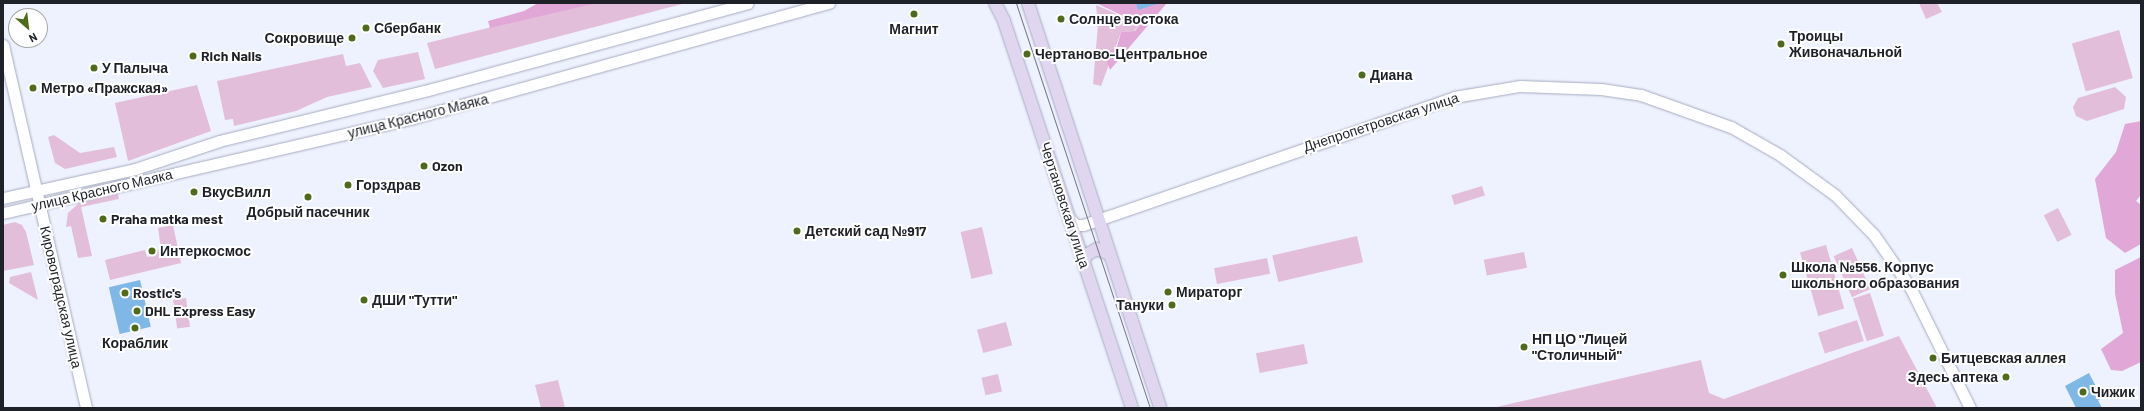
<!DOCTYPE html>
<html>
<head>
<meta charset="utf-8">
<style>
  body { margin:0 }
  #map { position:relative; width:2144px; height:411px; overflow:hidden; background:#eef1fe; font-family:Barlow,sans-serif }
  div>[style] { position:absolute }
  .green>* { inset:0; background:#e2bedb; transform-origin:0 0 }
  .forest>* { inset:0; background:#e1a8d7 }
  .building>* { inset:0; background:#7fb8e7; transform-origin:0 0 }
  .roads { filter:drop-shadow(0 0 1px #a5abbf) drop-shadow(0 0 1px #a5abbf) }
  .tertiary>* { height:11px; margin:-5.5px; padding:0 5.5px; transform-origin:5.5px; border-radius:5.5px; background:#fff }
  .secondary>* { height:12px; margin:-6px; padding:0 6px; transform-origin:6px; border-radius:6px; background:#e1d6f0 }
  .tram>* { height:1px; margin:-0.5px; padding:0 0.5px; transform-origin:0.5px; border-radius:0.5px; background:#777983 }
  .dots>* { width:11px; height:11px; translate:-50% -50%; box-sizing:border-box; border:2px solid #fff; border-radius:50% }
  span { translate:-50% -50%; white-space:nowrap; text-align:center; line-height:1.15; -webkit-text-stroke:4px #fff; paint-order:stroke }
  .poi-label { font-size:14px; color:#1f2129; font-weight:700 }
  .left { translate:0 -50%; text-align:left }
  .right { translate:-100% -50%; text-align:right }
  .street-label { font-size:14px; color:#1f2129 }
  .frame { position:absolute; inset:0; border:4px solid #1f2129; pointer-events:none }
  .north { position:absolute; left:8px; top:8px; width:40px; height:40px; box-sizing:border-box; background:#fff; border:1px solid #a5a6a9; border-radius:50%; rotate:152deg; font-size:11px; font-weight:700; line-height:16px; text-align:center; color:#1f2129 }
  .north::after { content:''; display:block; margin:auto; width:14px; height:18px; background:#506a1c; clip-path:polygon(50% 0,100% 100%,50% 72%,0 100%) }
</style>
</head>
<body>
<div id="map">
  <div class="green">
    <i style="clip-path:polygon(588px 3px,686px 3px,435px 69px,427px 43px)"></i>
    <i style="clip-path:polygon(1919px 3px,1937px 3px,1942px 12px,1926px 19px)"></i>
    <i style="clip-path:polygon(1096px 5px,1140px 24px,1134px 31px,1121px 32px,1101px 86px,1093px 84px,1098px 24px)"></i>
    <i style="left:2119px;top:30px;width:50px;height:49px;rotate:74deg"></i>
    <i style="clip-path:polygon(418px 52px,425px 79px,383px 88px,373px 71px,378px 60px)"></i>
    <i style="clip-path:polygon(343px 54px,346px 66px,360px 63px,372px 87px,327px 97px,296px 111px,234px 126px,233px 119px,225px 120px,217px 81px)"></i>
    <i style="clip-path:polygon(197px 85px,211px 131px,128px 161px,115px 103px)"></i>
    <i style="clip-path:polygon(2115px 87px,2126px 97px,2124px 109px,2087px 121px,2076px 116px,2073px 107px,2078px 98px)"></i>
    <i style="clip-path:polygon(54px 135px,80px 153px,114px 147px,117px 157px,65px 169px,55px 163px,48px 137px)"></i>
    <i style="left:1482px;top:186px;width:10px;height:32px;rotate:73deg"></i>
    <i style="clip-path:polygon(118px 194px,119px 199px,81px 207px,92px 256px,78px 258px,71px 226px,66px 227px,68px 213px,79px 203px)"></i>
    <i style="left:2058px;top:208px;width:30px;height:16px;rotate:63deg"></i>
    <i style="clip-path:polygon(15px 222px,22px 225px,26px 232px,34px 265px,3px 271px,3px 225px)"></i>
    <i style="clip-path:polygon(173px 225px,181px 263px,110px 280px,105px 260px,145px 250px,147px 257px,156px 255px,155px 251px,161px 249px,158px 228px)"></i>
    <i style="left:982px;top:227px;width:48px;height:22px;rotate:77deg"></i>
    <i style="left:1357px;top:236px;width:27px;height:87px;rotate:77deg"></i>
    <i style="left:1826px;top:245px;width:66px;height:27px;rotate:74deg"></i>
    <i style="left:1852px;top:248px;width:45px;height:20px;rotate:66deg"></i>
    <i style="left:1524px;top:252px;width:16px;height:41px;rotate:79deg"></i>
    <i style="left:1267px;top:258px;width:16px;height:54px;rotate:79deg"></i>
    <i style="clip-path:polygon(31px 272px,38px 300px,9px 283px,10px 277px)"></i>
    <i style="left:1870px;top:293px;width:45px;height:18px;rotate:72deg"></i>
    <i style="left:186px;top:298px;width:29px;height:13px;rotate:82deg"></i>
    <i style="left:1857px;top:320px;width:22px;height:41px;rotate:72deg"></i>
    <i style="left:1006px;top:322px;width:24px;height:30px;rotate:75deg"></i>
    <i style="clip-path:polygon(1899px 336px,1937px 408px,1492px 408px,1701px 360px,1709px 393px,1724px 399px)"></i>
    <i style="left:1304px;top:344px;width:20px;height:49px;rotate:79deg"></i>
    <i style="left:998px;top:374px;width:18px;height:17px;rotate:77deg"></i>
    <i style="clip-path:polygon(558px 380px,565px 408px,541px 408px,535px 385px)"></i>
  </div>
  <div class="forest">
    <i style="clip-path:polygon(538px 3px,597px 3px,490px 28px,488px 21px,524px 11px)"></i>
    <i style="clip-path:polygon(1096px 3px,1167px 3px,1110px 70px,1106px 59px,1108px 52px,1117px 47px,1121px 32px,1135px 31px,1140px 24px)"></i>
    <i style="clip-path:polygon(2141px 121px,2141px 195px,2136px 201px,2141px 205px,2141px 244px,2125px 253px,2106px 238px,2095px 179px,2116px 152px,2125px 124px)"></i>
    <i style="clip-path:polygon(2141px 257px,2141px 362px,2122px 371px,2111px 370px,2101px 349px,2123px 333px,2115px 294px,2115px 270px)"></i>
  </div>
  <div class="building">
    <i style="clip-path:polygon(1136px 3px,1157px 3px,1157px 4px,1138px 10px)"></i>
    <i style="left:140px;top:280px;width:48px;height:32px;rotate:77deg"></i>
    <i style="clip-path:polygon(2089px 373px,2102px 398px,2098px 400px,2102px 408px,2076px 408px,2065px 386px)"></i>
  </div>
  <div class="roads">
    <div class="tertiary">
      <i style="left:3px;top:45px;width:372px;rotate:77.1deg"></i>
      <i style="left:3px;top:198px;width:135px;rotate:-12.4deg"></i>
      <i style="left:135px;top:169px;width:89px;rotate:-18.4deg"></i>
      <i style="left:219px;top:141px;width:219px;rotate:-13.7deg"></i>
      <i style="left:432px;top:89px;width:327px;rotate:-15.2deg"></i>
      <i style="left:3px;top:213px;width:418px;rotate:-13deg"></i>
      <i style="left:410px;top:119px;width:435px;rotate:-15.5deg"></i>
      <i style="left:1069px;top:218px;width:10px;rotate:45deg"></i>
      <i style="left:1076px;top:225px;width:7px"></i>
      <i style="left:1083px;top:225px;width:392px;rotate:-19deg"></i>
      <i style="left:1454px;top:97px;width:67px;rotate:-9.5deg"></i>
      <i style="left:1520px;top:86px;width:81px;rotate:2.1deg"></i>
      <i style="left:1601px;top:89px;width:40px;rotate:8.5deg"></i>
      <i style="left:1641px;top:95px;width:96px;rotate:19.6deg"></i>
      <i style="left:1731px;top:127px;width:56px;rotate:29.7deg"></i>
      <i style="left:1780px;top:155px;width:68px;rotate:36deg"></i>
      <i style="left:1835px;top:195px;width:56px;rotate:45.7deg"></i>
      <i style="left:1874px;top:235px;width:63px;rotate:55.3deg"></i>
      <i style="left:1910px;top:287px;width:135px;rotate:63.6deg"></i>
    </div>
    <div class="secondary">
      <i style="left:995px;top:3px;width:20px;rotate:63deg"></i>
      <i style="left:1004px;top:21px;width:408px;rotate:71.7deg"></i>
      <i style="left:1028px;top:3px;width:426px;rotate:71.9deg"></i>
      <i style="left:1084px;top:261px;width:6px;rotate:-72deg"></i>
      <i style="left:1086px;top:255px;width:13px;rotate:-29deg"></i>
      <i style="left:1097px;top:249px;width:13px;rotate:23deg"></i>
    </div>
  </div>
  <div class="tram">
    <i style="left:1016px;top:3px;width:427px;rotate:71.7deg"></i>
  </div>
  <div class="dots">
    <i style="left:914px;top:14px;background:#506a1c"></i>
    <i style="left:1061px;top:19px;background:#506a1c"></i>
    <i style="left:366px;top:28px;background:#506a1c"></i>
    <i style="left:352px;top:38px;background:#506a1c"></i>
    <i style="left:1781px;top:44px;background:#506a1c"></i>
    <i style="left:1027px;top:54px;background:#506a1c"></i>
    <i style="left:193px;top:56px;background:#506a1c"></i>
    <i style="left:94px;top:68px;background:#506a1c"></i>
    <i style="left:1362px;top:75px;background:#506a1c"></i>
    <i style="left:33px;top:88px;background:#506a1c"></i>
    <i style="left:424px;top:166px;background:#506a1c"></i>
    <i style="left:348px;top:185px;background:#506a1c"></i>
    <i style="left:194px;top:192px;background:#506a1c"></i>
    <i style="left:308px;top:197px;background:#506a1c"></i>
    <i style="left:103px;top:219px;background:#506a1c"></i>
    <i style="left:797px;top:231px;background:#506a1c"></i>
    <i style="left:152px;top:251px;background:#506a1c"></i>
    <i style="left:1783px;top:275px;background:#506a1c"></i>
    <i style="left:1168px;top:292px;background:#506a1c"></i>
    <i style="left:125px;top:293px;background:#506a1c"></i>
    <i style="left:364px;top:300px;background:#506a1c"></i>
    <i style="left:1172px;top:305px;background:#506a1c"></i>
    <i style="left:137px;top:311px;background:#506a1c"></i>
    <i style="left:135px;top:328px;background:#506a1c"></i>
    <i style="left:1524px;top:347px;background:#506a1c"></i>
    <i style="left:1933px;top:358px;background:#506a1c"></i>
    <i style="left:2006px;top:377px;background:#506a1c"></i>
    <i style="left:2083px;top:392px;background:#506a1c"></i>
  </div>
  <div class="poi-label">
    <span class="left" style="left:1069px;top:19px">Солнце востока</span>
    <span class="left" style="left:374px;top:28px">Сбербанк</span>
    <span style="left:914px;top:29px">Магнит</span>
    <span class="left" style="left:1789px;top:44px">Троицы<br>Живоначальной</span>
    <span class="right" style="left:344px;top:38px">Сокровище</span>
    <span class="left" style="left:1035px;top:54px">Чертаново-Центральное</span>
    <span class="left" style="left:201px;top:56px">Rich Nails</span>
    <span class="left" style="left:102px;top:68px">У Палыча</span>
    <span class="left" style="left:1370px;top:75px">Диана</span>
    <span class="left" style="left:41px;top:88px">Метро «Пражская»</span>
    <span class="left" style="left:432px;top:166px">Ozon</span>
    <span class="left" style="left:356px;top:185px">Горздрав</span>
    <span class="left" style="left:202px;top:192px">ВкусВилл</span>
    <span style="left:308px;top:212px">Добрый пасечник</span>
    <span class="left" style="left:111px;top:219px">Praha matka mest</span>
    <span class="left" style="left:805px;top:231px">Детский сад №917</span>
    <span class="left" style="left:160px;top:251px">Интеркосмос</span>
    <span class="left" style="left:1791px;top:275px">Школа №556. Корпус<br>школьного образования</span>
    <span class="left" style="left:1176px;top:292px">Мираторг</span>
    <span class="left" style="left:133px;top:293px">Rostic's</span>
    <span class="left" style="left:372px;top:300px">ДШИ "Тутти"</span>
    <span class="right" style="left:1164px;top:305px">Тануки</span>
    <span class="left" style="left:145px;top:311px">DHL Express Easy</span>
    <span class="left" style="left:1532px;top:347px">НП ЦО "Лицей<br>"Столичный"</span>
    <span style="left:135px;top:343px">Кораблик</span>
    <span class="left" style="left:1941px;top:358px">Битцевская аллея</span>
    <span class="right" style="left:1998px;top:377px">Здесь аптека</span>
    <span class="left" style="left:2091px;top:392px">Чижик</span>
  </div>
  <div class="street-label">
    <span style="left:418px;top:116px;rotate:-14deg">улица Красного Маяка</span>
    <span style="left:1381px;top:122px;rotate:-18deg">Днепропетровская улица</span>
    <span style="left:102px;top:190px;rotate:-13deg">улица Красного Маяка</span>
    <span style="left:1065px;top:205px;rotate:72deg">Чертановская улица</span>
    <span style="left:61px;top:297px;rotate:77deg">Кировоградская улица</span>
  </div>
  <div class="frame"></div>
  <div class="north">N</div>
</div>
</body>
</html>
